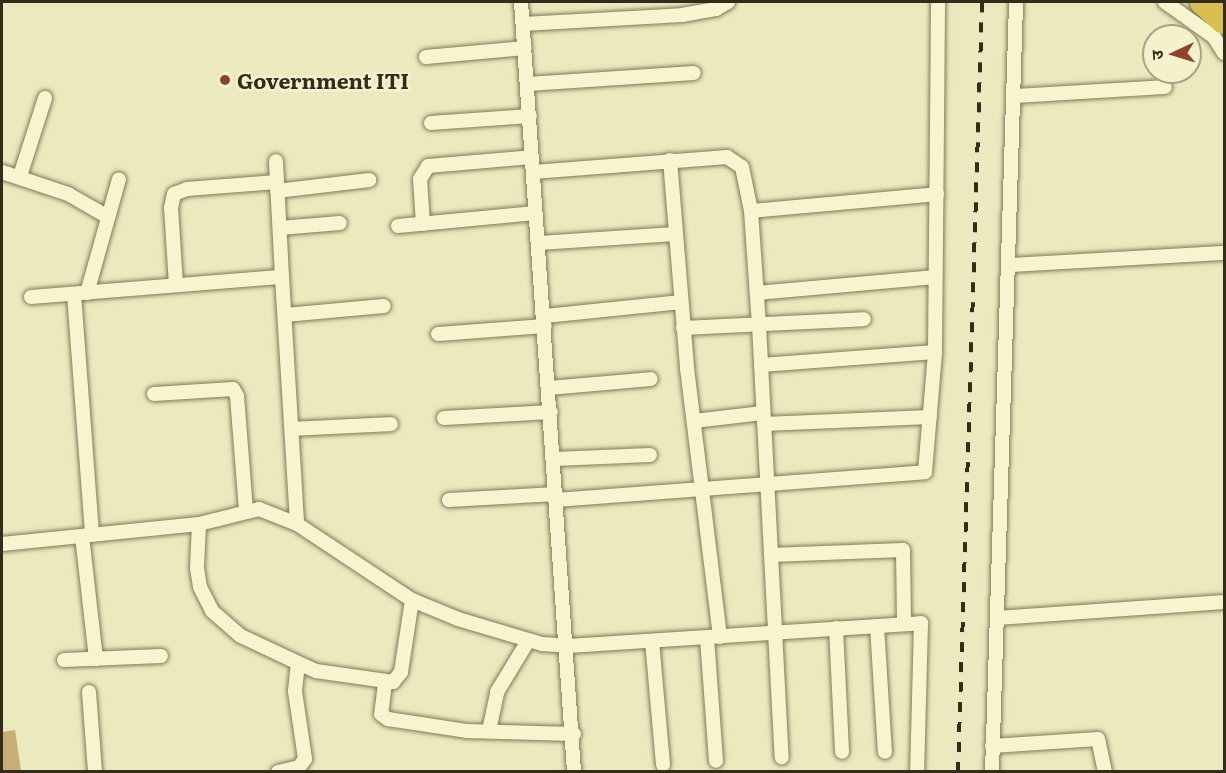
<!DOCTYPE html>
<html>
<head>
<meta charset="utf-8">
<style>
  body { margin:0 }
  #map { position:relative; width:1226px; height:773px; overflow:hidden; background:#ebe9be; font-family:Literata,"Noto Sans Devanagari",serif }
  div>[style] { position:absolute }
  .building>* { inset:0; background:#c8ad75 }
  .roads { filter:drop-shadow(0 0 2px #827958) drop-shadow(0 0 2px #827958) }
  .street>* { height:14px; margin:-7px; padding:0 7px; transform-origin:7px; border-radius:7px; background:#f7f5d0 }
  .highway>* { height:26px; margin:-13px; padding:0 13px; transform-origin:13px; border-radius:13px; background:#d9bf50 }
  .rail>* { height:4px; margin-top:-2px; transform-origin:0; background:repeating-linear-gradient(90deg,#322c1c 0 10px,transparent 0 20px) }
  .dots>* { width:16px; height:16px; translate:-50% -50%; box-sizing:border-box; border:3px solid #f3f2cd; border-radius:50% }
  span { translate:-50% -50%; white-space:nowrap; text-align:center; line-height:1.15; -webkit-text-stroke:5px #f3f2cd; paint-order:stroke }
  .poi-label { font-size:21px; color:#322c1c; font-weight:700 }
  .left { translate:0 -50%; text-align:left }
  .frame { position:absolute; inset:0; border:3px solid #322c1c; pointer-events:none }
  .north { position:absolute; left:1142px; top:24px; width:60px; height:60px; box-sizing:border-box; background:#f3f2cd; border:2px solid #a6a386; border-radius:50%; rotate:266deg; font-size:16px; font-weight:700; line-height:24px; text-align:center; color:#322c1c }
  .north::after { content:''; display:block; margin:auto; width:21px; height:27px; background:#8e432b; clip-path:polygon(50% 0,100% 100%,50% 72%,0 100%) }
</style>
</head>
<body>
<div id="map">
  <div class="building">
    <i style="clip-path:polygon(15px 730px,21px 771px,2px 771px,2px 732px)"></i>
  </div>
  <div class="roads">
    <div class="street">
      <i style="left:521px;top:2px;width:772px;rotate:86.06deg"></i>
      <i style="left:1165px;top:2px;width:60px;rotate:35.5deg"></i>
      <i style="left:1214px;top:37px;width:19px;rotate:58deg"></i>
      <i style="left:523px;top:24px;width:159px;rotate:-3.2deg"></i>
      <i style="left:682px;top:15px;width:35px;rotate:-10deg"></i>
      <i style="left:716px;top:9px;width:14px;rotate:-30deg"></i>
      <i style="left:426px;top:57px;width:99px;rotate:-5.2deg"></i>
      <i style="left:528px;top:84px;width:166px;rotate:-3.8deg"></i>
      <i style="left:1014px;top:96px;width:151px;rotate:-3.4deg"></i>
      <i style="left:431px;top:123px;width:99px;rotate:-4deg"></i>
      <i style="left:670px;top:160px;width:209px;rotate:85.3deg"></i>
      <i style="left:687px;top:368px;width:271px;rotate:83deg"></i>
      <i style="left:2px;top:172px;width:70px;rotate:18.4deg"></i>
      <i style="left:68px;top:194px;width:46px;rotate:29.9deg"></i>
      <i style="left:533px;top:172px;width:195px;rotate:-4.4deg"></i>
      <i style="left:727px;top:157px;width:18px;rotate:34deg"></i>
      <i style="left:742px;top:167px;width:45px;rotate:78.4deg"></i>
      <i style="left:751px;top:211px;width:114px;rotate:86deg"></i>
      <i style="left:759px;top:325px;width:433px;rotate:87deg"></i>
      <i style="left:20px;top:176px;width:82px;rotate:-72.2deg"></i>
      <i style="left:277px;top:191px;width:93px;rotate:-6.8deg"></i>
      <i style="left:751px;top:211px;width:187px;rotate:-5.2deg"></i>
      <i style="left:423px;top:224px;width:45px;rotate:-93.8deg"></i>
      <i style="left:420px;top:179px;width:15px;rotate:-58deg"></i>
      <i style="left:428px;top:166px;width:104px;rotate:-4.9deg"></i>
      <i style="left:398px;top:226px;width:138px;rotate:-5.4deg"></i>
      <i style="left:280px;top:228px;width:60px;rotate:-4.8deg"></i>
      <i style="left:539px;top:243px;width:136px;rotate:-3.8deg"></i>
      <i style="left:1009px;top:265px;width:215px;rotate:-3.2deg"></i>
      <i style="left:282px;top:277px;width:247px;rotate:86.5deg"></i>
      <i style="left:176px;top:285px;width:77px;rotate:-93.7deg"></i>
      <i style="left:171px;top:208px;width:14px;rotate:-78deg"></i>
      <i style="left:174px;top:194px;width:14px;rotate:-21deg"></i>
      <i style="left:187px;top:189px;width:90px;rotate:-4.4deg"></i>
      <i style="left:87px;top:293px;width:118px;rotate:-74.3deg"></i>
      <i style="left:757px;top:293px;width:179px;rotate:-5.1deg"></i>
      <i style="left:74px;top:294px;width:241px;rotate:85.7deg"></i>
      <i style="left:31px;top:297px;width:252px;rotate:-4.6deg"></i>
      <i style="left:282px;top:277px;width:116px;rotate:-93deg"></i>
      <i style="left:285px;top:315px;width:99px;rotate:-5.2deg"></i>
      <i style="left:545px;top:316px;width:137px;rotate:-5.9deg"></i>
      <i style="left:683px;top:328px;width:181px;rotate:-2.8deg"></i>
      <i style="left:438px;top:334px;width:107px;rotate:-4.3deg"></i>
      <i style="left:761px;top:365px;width:174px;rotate:-4.3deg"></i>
      <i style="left:549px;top:388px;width:102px;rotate:-5deg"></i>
      <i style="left:154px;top:394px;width:79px;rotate:-3.6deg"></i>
      <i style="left:233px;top:389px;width:8px;rotate:60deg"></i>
      <i style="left:237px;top:396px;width:115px;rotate:85.5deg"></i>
      <i style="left:444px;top:418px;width:107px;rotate:-3.2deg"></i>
      <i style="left:694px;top:421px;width:69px;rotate:-6.6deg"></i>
      <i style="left:764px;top:424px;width:166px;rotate:-2.4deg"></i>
      <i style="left:292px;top:429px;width:99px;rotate:-2.9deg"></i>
      <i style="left:554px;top:459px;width:96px;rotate:-2.4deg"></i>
      <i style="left:449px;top:500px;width:107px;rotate:-3.2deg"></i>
      <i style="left:556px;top:500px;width:370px;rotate:-4.3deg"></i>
      <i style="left:925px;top:472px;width:120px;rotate:-85.2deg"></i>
      <i style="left:935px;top:352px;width:350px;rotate:-89.5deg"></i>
      <i style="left:199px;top:524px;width:44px;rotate:92.6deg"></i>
      <i style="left:197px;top:568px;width:19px;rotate:81deg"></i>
      <i style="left:200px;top:587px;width:27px;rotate:63deg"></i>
      <i style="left:212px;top:611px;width:38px;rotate:41deg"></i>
      <i style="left:241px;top:636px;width:63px;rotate:25.3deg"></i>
      <i style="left:82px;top:536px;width:124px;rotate:83.5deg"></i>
      <i style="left:2px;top:544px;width:198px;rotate:-5.8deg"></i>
      <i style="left:199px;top:524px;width:62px;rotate:-14deg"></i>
      <i style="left:259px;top:509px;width:41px;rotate:21.5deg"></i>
      <i style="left:297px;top:524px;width:138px;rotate:33.5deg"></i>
      <i style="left:412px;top:600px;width:50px;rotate:22.4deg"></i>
      <i style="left:458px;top:619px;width:88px;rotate:16.6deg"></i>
      <i style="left:542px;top:644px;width:26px;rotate:4deg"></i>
      <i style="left:568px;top:646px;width:354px;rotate:-3.7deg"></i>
      <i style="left:921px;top:623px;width:149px;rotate:91.5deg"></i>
      <i style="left:771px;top:555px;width:132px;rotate:-2.2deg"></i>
      <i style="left:903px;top:550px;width:74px;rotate:89.2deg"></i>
      <i style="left:997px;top:618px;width:228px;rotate:-4deg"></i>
      <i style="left:877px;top:626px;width:126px;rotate:86.4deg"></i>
      <i style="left:836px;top:628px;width:124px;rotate:87.2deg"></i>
      <i style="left:707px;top:638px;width:123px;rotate:85.8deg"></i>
      <i style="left:652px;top:641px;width:124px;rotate:84.9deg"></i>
      <i style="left:64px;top:660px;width:97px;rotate:-2.4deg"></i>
      <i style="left:385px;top:683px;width:31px;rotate:97deg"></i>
      <i style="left:381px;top:714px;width:9px;rotate:36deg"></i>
      <i style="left:388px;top:719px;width:79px;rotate:8.7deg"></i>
      <i style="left:466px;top:731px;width:108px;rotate:1.6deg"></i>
      <i style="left:89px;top:692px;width:80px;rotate:85.7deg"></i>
      <i style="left:489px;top:731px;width:40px;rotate:-78deg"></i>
      <i style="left:497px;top:692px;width:60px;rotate:-58.7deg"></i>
      <i style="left:992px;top:746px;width:106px;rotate:-3.8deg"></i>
      <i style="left:1098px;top:739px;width:34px;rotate:78deg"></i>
      <i style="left:278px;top:772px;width:22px;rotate:-13deg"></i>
      <i style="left:299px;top:767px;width:10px;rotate:-53deg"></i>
      <i style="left:305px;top:759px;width:69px;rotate:-98.4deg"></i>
      <i style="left:295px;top:691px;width:28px;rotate:-84deg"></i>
      <i style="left:298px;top:663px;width:20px;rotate:24deg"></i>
      <i style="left:316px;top:671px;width:78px;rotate:8.1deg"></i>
      <i style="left:393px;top:682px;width:13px;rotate:-51deg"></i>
      <i style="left:401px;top:672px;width:73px;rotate:-81.3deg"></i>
      <i style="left:992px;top:772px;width:770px;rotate:-88.21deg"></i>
    </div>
    <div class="highway">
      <i style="left:1203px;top:2px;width:28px;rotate:42deg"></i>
    </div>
  </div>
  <div class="rail">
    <i style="left:958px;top:772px;width:770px;rotate:-88.21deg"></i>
  </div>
  <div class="dots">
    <i style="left:225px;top:80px;background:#8e432b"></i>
  </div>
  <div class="poi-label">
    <span class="left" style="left:237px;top:80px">Government ITI</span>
  </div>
  <div class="frame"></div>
  <div class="north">उ</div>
</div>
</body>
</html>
